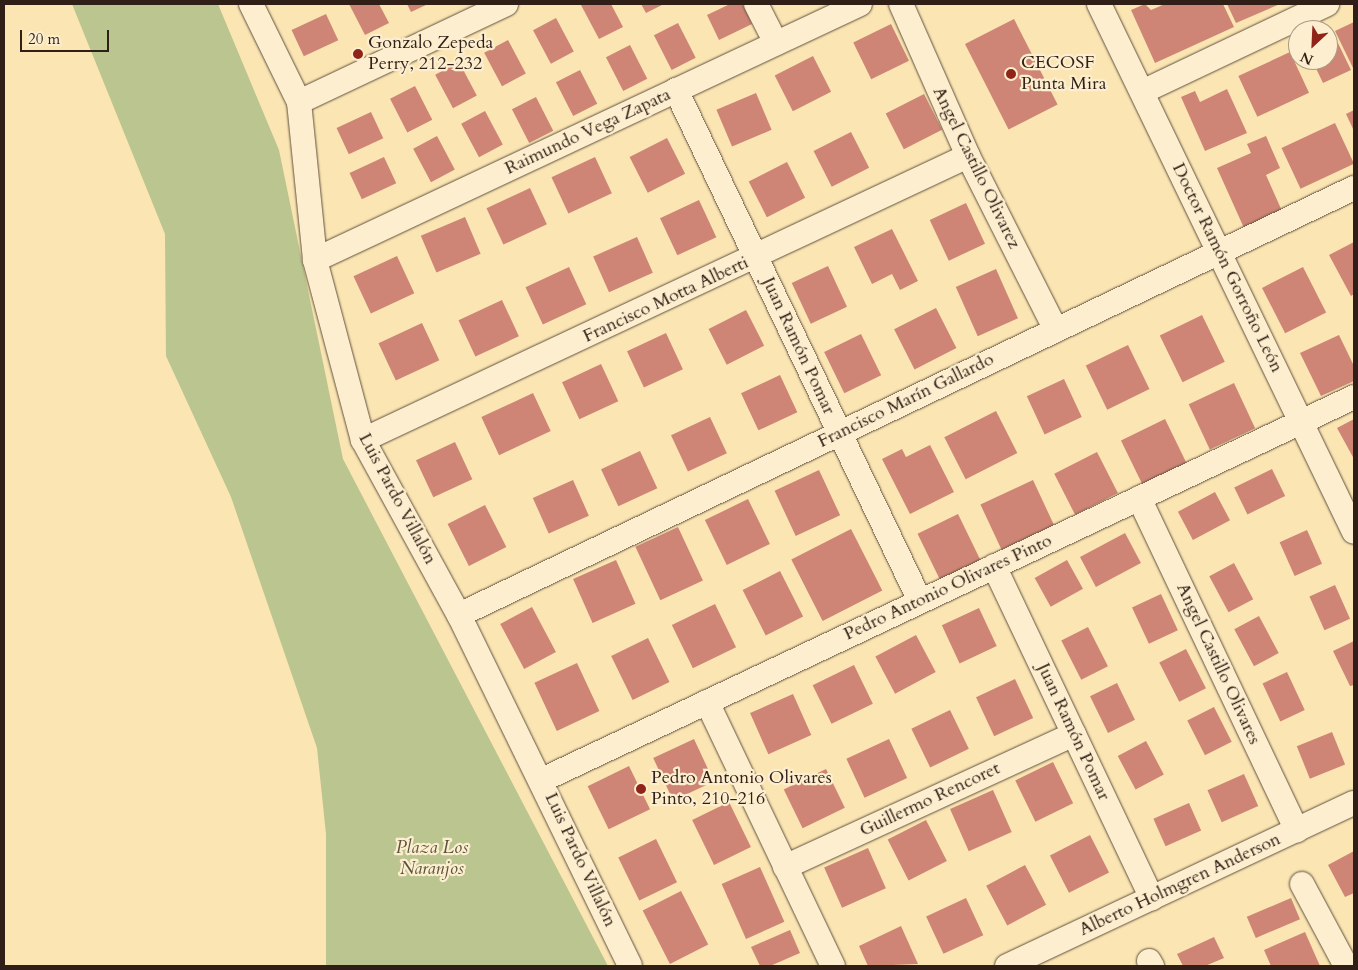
<!DOCTYPE html>
<html>
<head>
<meta charset="utf-8">
<style>
  body { margin:0 }
  #map { position:relative; width:1358px; height:970px; overflow:hidden; background:#fae5b3; font-family:Cardo,serif }
  div>[style] { position:absolute }
  .green>* { inset:0; background:#bbc58f }
  .building>* { inset:0; background:#cf8576; transform-origin:0 0 }
  .roads { filter:drop-shadow(0 0 1px #62503e) drop-shadow(0 0 1px #62503e) }
  .minor>* { height:24px; margin:-12px; padding:0 12px; transform-origin:12px; border-radius:12px; background:#fceece }
  .dots>* { width:14px; height:14px; translate:-50% -50%; box-sizing:border-box; border:2px solid #fceece; border-radius:50% }
  span { translate:-50% -50%; white-space:nowrap; text-align:center; line-height:1.15; -webkit-text-stroke:4.5px #fceece; paint-order:stroke }
  .poi-label { font-size:18px; color:#2f1f17 }
  .left { translate:0 -50%; text-align:left }
  .street-label { font-size:18px; color:#2f1f17 }
  .park-label { font-size:18px; color:#59513b; font-style:italic }
  .frame { position:absolute; inset:0; border:5px solid #2f1f17; pointer-events:none }
  .north { position:absolute; left:1288px; top:20px; width:50px; height:50px; box-sizing:border-box; background:#fceece; border:1px solid #aa9b85; border-radius:50%; rotate:205deg; font-size:14px; font-weight:700; line-height:20px; text-align:center; color:#2f1f17 }
  .north::after { content:''; display:block; margin:auto; width:18px; height:22px; background:#8f2418; clip-path:polygon(50% 0,100% 100%,50% 72%,0 100%) }
  .scale { position:absolute; left:20px; top:30px; width:89px; height:22px; box-sizing:border-box; border:2px solid #2f1f17; border-top:0; padding-left:6px; font-size:15px; line-height:18px; white-space:nowrap; color:#2f1f17; -webkit-text-stroke:4px #fceece; paint-order:stroke }
</style>
</head>
<body>
<div id="map">
  <div class="green">
    <i style="clip-path:polygon(72px 4px,218px 4px,279px 150px,343px 459px,608px 966px,326px 966px,326px 834px,317px 748px,231px 497px,166px 356px,165px 234px)"></i>
  </div>
  <div class="building">
    <i style="clip-path:polygon(349px 4px,379px 4px,389px 23px,365px 35px)"></i>
    <i style="clip-path:polygon(407px 4px,428px 4px,411px 12px)"></i>
    <i style="clip-path:polygon(611px 4px,623px 27px,599px 39px,581px 5px)"></i>
    <i style="clip-path:polygon(641px 4px,664px 4px,646px 13px)"></i>
    <i style="clip-path:polygon(730px 4px,743px 4px,752px 24px,719px 40px,707px 15px)"></i>
    <i style="clip-path:polygon(1145px 4px,1151px 10px,1165px 4px,1223px 4px,1234px 27px,1155px 63px,1131px 10px)"></i>
    <i style="clip-path:polygon(1227px 4px,1280px 4px,1236px 23px)"></i>
    <i style="left:326px;top:14px;width:29px;height:38px;rotate:65deg"></i>
    <i style="left:556px;top:18px;width:38px;height:26px;rotate:62deg"></i>
    <i style="left:1014px;top:19px;width:96px;height:55px;rotate:63deg"></i>
    <i style="clip-path:polygon(1354px 22px,1354px 70px,1335px 31px)"></i>
    <i style="left:678px;top:23px;width:39px;height:27px;rotate:63deg"></i>
    <i style="left:891px;top:24px;width:41px;height:42px;rotate:64deg"></i>
    <i style="clip-path:polygon(1336px 39px,1351px 70px,1323px 83px,1312px 60px,1328px 60px,1328px 42px)"></i>
    <i style="left:508px;top:40px;width:38px;height:27px;rotate:62deg"></i>
    <i style="left:630px;top:45px;width:38px;height:27px;rotate:63deg"></i>
    <i style="left:1290px;top:52px;width:45px;height:57px;rotate:65deg"></i>
    <i style="left:813px;top:56px;width:40px;height:43px;rotate:63deg"></i>
    <i style="left:459px;top:62px;width:38px;height:27px;rotate:62deg"></i>
    <i style="left:580px;top:70px;width:38px;height:27px;rotate:63deg"></i>
    <i style="left:415px;top:86px;width:38px;height:28px;rotate:63deg"></i>
    <i style="clip-path:polygon(1227px 89px,1247px 133px,1205px 151px,1181px 97px,1195px 91px,1200px 102px)"></i>
    <i style="left:756px;top:93px;width:40px;height:43px;rotate:67deg"></i>
    <i style="left:924px;top:94px;width:40px;height:43px;rotate:63deg"></i>
    <i style="left:536px;top:97px;width:38px;height:27px;rotate:63deg"></i>
    <i style="clip-path:polygon(1354px 110px,1354px 131px,1346px 114px)"></i>
    <i style="left:485px;top:111px;width:38px;height:27px;rotate:62deg"></i>
    <i style="left:371px;top:112px;width:29px;height:38px;rotate:65deg"></i>
    <i style="left:1335px;top:123px;width:45px;height:59px;rotate:65deg"></i>
    <i style="left:851px;top:132px;width:40px;height:42px;rotate:63deg"></i>
    <i style="left:437px;top:136px;width:38px;height:27px;rotate:62deg"></i>
    <i style="clip-path:polygon(1266px 136px,1280px 168px,1266px 175px,1282px 211px,1244px 228px,1217px 168px,1251px 153px,1247px 144px)"></i>
    <i style="left:667px;top:138px;width:40px;height:42px;rotate:63deg"></i>
    <i style="left:384px;top:157px;width:29px;height:38px;rotate:65deg"></i>
    <i style="left:595px;top:157px;width:40px;height:48px;rotate:65deg"></i>
    <i style="left:787px;top:162px;width:40px;height:43px;rotate:63deg"></i>
    <i style="left:530px;top:188px;width:40px;height:48px;rotate:65deg"></i>
    <i style="left:699px;top:200px;width:41px;height:43px;rotate:65deg"></i>
    <i style="left:966px;top:203px;width:45px;height:40px;rotate:65deg"></i>
    <i style="left:465px;top:217px;width:40px;height:48px;rotate:67deg"></i>
    <i style="clip-path:polygon(892px 229px,918px 281px,900px 290px,892px 274px,872px 284px,854px 247px)"></i>
    <i style="left:637px;top:237px;width:39px;height:48px;rotate:66deg"></i>
    <i style="clip-path:polygon(1354px 242px,1354px 294px,1351px 296px,1329px 255px)"></i>
    <i style="left:397px;top:256px;width:41px;height:48px;rotate:65deg"></i>
    <i style="left:828px;top:266px;width:45px;height:40px;rotate:65deg"></i>
    <i style="left:569px;top:267px;width:41px;height:48px;rotate:65deg"></i>
    <i style="left:1303px;top:267px;width:51px;height:46px;rotate:63deg"></i>
    <i style="left:996px;top:269px;width:54px;height:44px;rotate:66deg"></i>
    <i style="left:502px;top:300px;width:40px;height:48px;rotate:65deg"></i>
    <i style="left:936px;top:308px;width:45px;height:47px;rotate:63deg"></i>
    <i style="left:746px;top:310px;width:40px;height:42px;rotate:63deg"></i>
    <i style="left:1202px;top:315px;width:52px;height:47px;rotate:64deg"></i>
    <i style="left:422px;top:323px;width:41px;height:48px;rotate:65deg"></i>
    <i style="left:666px;top:333px;width:40px;height:43px;rotate:65deg"></i>
    <i style="left:861px;top:334px;width:46px;height:41px;rotate:64deg"></i>
    <i style="clip-path:polygon(1339px 335px,1354px 366px,1354px 381px,1321px 396px,1300px 353px)"></i>
    <i style="left:1128px;top:345px;width:49px;height:47px;rotate:64deg"></i>
    <i style="left:601px;top:364px;width:41px;height:43px;rotate:65deg"></i>
    <i style="left:780px;top:375px;width:41px;height:43px;rotate:65deg"></i>
    <i style="left:1064px;top:379px;width:42px;height:41px;rotate:65deg"></i>
    <i style="left:1234px;top:383px;width:50px;height:50px;rotate:65deg"></i>
    <i style="left:533px;top:393px;width:42px;height:57px;rotate:65deg"></i>
    <i style="left:996px;top:411px;width:47px;height:58px;rotate:63deg"></i>
    <i style="left:710px;top:417px;width:40px;height:43px;rotate:65deg"></i>
    <i style="left:1165px;top:419px;width:49px;height:49px;rotate:64deg"></i>
    <i style="clip-path:polygon(1354px 419px,1354px 459px,1337px 428px)"></i>
    <i style="left:455px;top:442px;width:41px;height:43px;rotate:65deg"></i>
    <i style="clip-path:polygon(930px 445px,954px 492px,910px 514px,882px 459px,902px 449px,906px 457px)"></i>
    <i style="left:640px;top:451px;width:41px;height:43px;rotate:65deg"></i>
    <i style="left:1097px;top:452px;width:46px;height:48px;rotate:63deg"></i>
    <i style="left:1272px;top:469px;width:30px;height:42px;rotate:64deg"></i>
    <i style="left:819px;top:470px;width:50px;height:49px;rotate:65deg"></i>
    <i style="left:573px;top:480px;width:39px;height:44px;rotate:66deg"></i>
    <i style="left:1033px;top:480px;width:50px;height:58px;rotate:65deg"></i>
    <i style="left:1215px;top:492px;width:32px;height:42px;rotate:62deg"></i>
    <i style="left:748px;top:499px;width:50px;height:48px;rotate:64deg"></i>
    <i style="left:485px;top:505px;width:47px;height:42px;rotate:63deg"></i>
    <i style="left:958px;top:514px;width:52px;height:45px;rotate:64deg"></i>
    <i style="left:678px;top:527px;width:59px;height:47px;rotate:65deg"></i>
    <i style="left:851px;top:529px;width:69px;height:67px;rotate:63deg"></i>
    <i style="left:1307px;top:530px;width:37px;height:30px;rotate:66deg"></i>
    <i style="left:1125px;top:533px;width:34px;height:51px;rotate:62deg"></i>
    <i style="left:616px;top:560px;width:48px;height:47px;rotate:66deg"></i>
    <i style="left:1067px;top:560px;width:33px;height:37px;rotate:61deg"></i>
    <i style="left:1234px;top:563px;width:41px;height:28px;rotate:62deg"></i>
    <i style="left:780px;top:571px;width:51px;height:42px;rotate:63deg"></i>
    <i style="left:1335px;top:585px;width:37px;height:28px;rotate:66deg"></i>
    <i style="left:1161px;top:594px;width:40px;height:32px;rotate:65deg"></i>
    <i style="left:715px;top:604px;width:48px;height:48px;rotate:64deg"></i>
    <i style="left:532px;top:607px;width:51px;height:36px;rotate:62deg"></i>
    <i style="left:979px;top:608px;width:42px;height:41px;rotate:65deg"></i>
    <i style="left:1259px;top:616px;width:42px;height:28px;rotate:62deg"></i>
    <i style="left:1088px;top:627px;width:44px;height:30px;rotate:63deg"></i>
    <i style="left:916px;top:635px;width:42px;height:46px;rotate:62deg"></i>
    <i style="left:648px;top:638px;width:49px;height:41px;rotate:64deg"></i>
    <i style="clip-path:polygon(1354px 641px,1354px 685px,1350px 686px,1333px 651px)"></i>
    <i style="left:1186px;top:649px;width:44px;height:30px;rotate:63deg"></i>
    <i style="left:577px;top:663px;width:53px;height:47px;rotate:65deg"></i>
    <i style="left:854px;top:665px;width:43px;height:46px;rotate:64deg"></i>
    <i style="left:1287px;top:672px;width:42px;height:27px;rotate:65deg"></i>
    <i style="left:1015px;top:679px;width:43px;height:43px;rotate:65deg"></i>
    <i style="left:1117px;top:683px;width:41px;height:30px;rotate:64deg"></i>
    <i style="left:793px;top:694px;width:45px;height:47px;rotate:66deg"></i>
    <i style="left:1214px;top:707px;width:39px;height:30px;rotate:63deg"></i>
    <i style="left:950px;top:710px;width:43px;height:43px;rotate:64deg"></i>
    <i style="left:1332px;top:732px;width:35px;height:38px;rotate:68deg"></i>
    <i style="left:694px;top:739px;width:47px;height:45px;rotate:65deg"></i>
    <i style="left:889px;top:739px;width:43px;height:47px;rotate:65deg"></i>
    <i style="left:1146px;top:741px;width:38px;height:32px;rotate:62deg"></i>
    <i style="left:1053px;top:762px;width:46px;height:42px;rotate:64deg"></i>
    <i style="left:629px;top:766px;width:48px;height:46px;rotate:64deg"></i>
    <i style="left:826px;top:769px;width:43px;height:47px;rotate:64deg"></i>
    <i style="left:1244px;top:774px;width:35px;height:40px;rotate:66deg"></i>
    <i style="left:993px;top:790px;width:46px;height:47px;rotate:66deg"></i>
    <i style="left:729px;top:802px;width:50px;height:41px;rotate:64deg"></i>
    <i style="left:1189px;top:803px;width:30px;height:39px;rotate:66deg"></i>
    <i style="left:926px;top:820px;width:46px;height:43px;rotate:63deg"></i>
    <i style="left:1090px;top:835px;width:42px;height:45px;rotate:63deg"></i>
    <i style="left:656px;top:839px;width:48px;height:42px;rotate:64deg"></i>
    <i style="left:868px;top:848px;width:44px;height:48px;rotate:66deg"></i>
    <i style="clip-path:polygon(1354px 851px,1354px 893px,1345px 897px,1328px 865px)"></i>
    <i style="left:1025px;top:865px;width:45px;height:44px;rotate:62deg"></i>
    <i style="left:760px;top:867px;width:60px;height:42px;rotate:66deg"></i>
    <i style="left:681px;top:891px;width:60px;height:43px;rotate:63deg"></i>
    <i style="left:966px;top:898px;width:41px;height:44px;rotate:65deg"></i>
    <i style="left:1291px;top:898px;width:23px;height:48px;rotate:67deg"></i>
    <i style="clip-path:polygon(901px 926px,918px 964px,868px 966px,859px 946px)"></i>
    <i style="clip-path:polygon(790px 930px,800px 953px,770px 966px,760px 966px,751px 947px)"></i>
    <i style="clip-path:polygon(1305px 932px,1320px 966px,1271px 966px,1264px 950px)"></i>
    <i style="clip-path:polygon(1214px 937px,1224px 958px,1205px 966px,1183px 966px,1177px 954px)"></i>
  </div>
  <div class="roads">
    <div class="minor">
      <i style="left:251px;top:4px;width:109px;rotate:63.9deg"></i>
      <i style="left:299px;top:102px;width:159px;rotate:84.2deg"></i>
      <i style="left:315px;top:260px;width:186px;rotate:75.1deg"></i>
      <i style="left:363px;top:440px;width:200px;rotate:61.3deg"></i>
      <i style="left:459px;top:615px;width:390px;rotate:64deg"></i>
      <i style="left:756px;top:4px;width:44px;rotate:62.9deg"></i>
      <i style="left:901px;top:4px;width:166px;rotate:66.2deg"></i>
      <i style="left:968px;top:156px;width:195px;rotate:63.2deg"></i>
      <i style="left:1099px;top:4px;width:586px;rotate:64.22deg"></i>
      <i style="left:676px;top:90px;width:566px;rotate:64.48deg"></i>
      <i style="left:1142px;top:92px;width:205px;rotate:-25.4deg"></i>
      <i style="left:299px;top:102px;width:229px;rotate:-25.3deg"></i>
      <i style="left:315px;top:260px;width:602px;rotate:-25.16deg"></i>
      <i style="left:363px;top:440px;width:668px;rotate:-25.15deg"></i>
      <i style="left:1139px;top:498px;width:368px;rotate:64.6deg"></i>
      <i style="left:994px;top:566px;width:368px;rotate:64.6deg"></i>
      <i style="left:459px;top:615px;width:992px;rotate:-25.51deg"></i>
      <i style="left:707px;top:702px;width:293px;rotate:64.5deg"></i>
      <i style="left:542px;top:780px;width:898px;rotate:-25.25deg"></i>
      <i style="left:785px;top:867px;width:318px;rotate:-24.7deg"></i>
      <i style="left:1302px;top:884px;width:93px;rotate:61.8deg"></i>
      <i style="left:1149px;top:961px;width:6px;rotate:59deg"></i>
      <i style="left:1007px;top:966px;width:383px;rotate:-25.2deg"></i>
    </div>
  </div>
  <div class="dots">
    <i style="left:358px;top:54px;background:#8f2418"></i>
    <i style="left:1011px;top:74px;background:#8f2418"></i>
    <i style="left:641px;top:789px;background:#8f2418"></i>
  </div>
  <div class="poi-label">
    <span class="left" style="left:368px;top:54px">Gonzalo Zepeda<br>Perry, 212-232</span>
    <span class="left" style="left:1021px;top:74px">CECOSF<br>Punta Mira</span>
    <span class="left" style="left:651px;top:789px">Pedro Antonio Olivares<br>Pinto, 210-216</span>
  </div>
  <div class="street-label">
    <span style="left:588px;top:132px;rotate:-25deg">Raimundo Vega Zapata</span>
    <span style="left:976px;top:168px;rotate:64deg">Angel Castillo Olivarez</span>
    <span style="left:1227px;top:268px;rotate:64deg">Doctor Ramón Gorroño León</span>
    <span style="left:666px;top:300px;rotate:-25deg">Francisco Motta Alberti</span>
    <span style="left:798px;top:346px;rotate:65deg">Juan Ramón Pomar</span>
    <span style="left:906px;top:401px;rotate:-26deg">Francisco Marín Gallardo</span>
    <span style="left:397px;top:499px;rotate:62deg">Luis Pardo Villalón</span>
    <span style="left:948px;top:588px;rotate:-25deg">Pedro Antonio Olivares Pinto</span>
    <span style="left:1218px;top:664px;rotate:65deg">Angel Castillo Olivares</span>
    <span style="left:1073px;top:732px;rotate:65deg">Juan Ramón Pomar</span>
    <span style="left:930px;top:800px;rotate:-25deg">Guillermo Rencoret</span>
    <span style="left:580px;top:860px;rotate:65deg">Luis Pardo Villalón</span>
    <span style="left:1180px;top:885px;rotate:-25deg">Alberto Holmgren Anderson</span>
  </div>
  <div class="park-label">
    <span style="left:432px;top:859px">Plaza Los<br>Naranjos</span>
  </div>
  <div class="frame"></div>
  <div class="north">N</div>
  <div class="scale">20 m</div>
</div>
</body>
</html>
